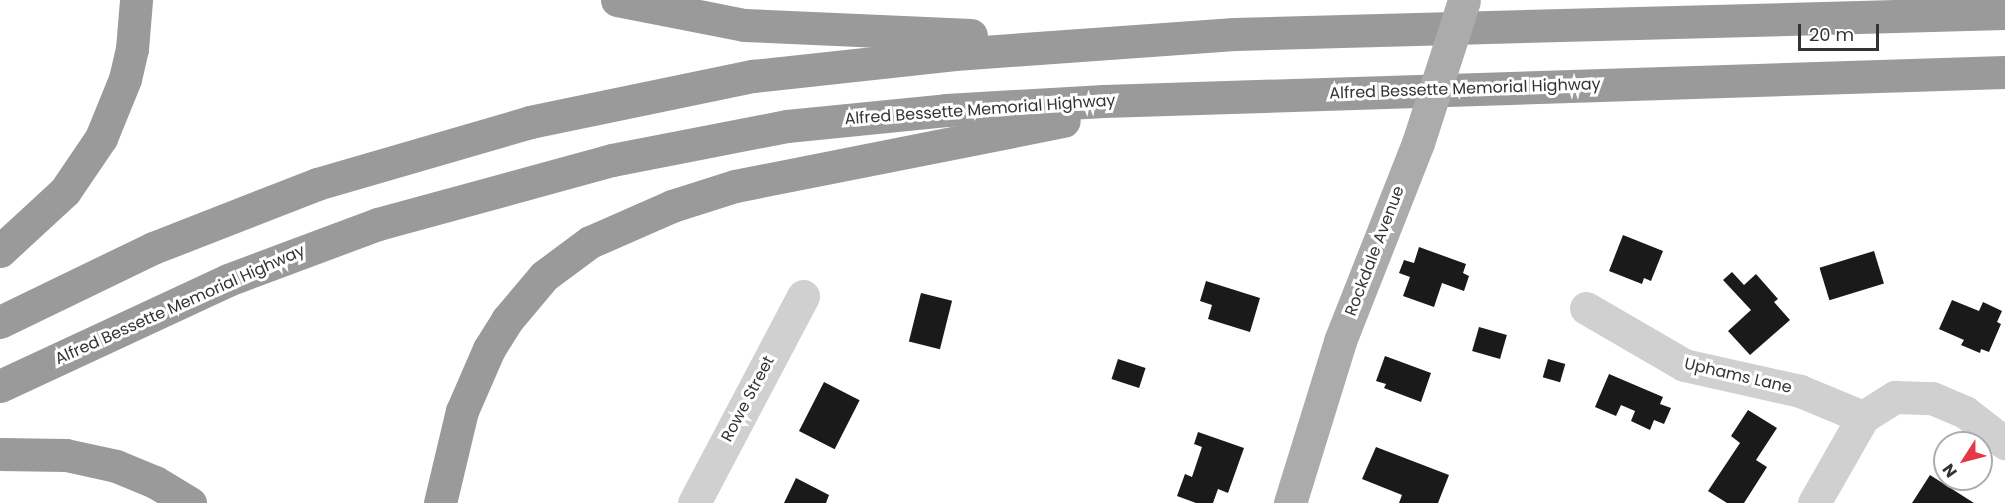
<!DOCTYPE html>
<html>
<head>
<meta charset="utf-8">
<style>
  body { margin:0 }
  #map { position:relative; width:2005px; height:503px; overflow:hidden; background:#fff; font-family:Poppins,sans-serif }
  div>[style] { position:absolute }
  .building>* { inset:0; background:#1a1a1a; transform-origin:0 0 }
  .minor>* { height:33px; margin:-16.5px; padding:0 16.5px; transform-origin:16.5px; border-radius:16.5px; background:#d0d0d0 }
  .major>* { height:33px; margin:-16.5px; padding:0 16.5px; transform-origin:16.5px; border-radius:16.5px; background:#ababab }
  .highway>* { height:33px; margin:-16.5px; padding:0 16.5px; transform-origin:16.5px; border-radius:16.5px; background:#9a9a9a }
  .major-bridge>* { height:33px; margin:-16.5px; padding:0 16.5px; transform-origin:16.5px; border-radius:16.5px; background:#ababab }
  span { translate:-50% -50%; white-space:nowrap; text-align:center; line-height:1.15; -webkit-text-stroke:6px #fff; paint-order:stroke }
  .street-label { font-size:16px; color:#333 }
  .north { position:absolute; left:1933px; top:431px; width:60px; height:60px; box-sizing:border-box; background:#fff; border:2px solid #adadad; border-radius:50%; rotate:234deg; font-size:16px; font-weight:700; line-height:24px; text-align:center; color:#333 }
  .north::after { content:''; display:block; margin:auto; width:21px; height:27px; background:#e63946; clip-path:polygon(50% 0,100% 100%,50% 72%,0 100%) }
  .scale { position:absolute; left:1798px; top:24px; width:81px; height:27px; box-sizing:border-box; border:3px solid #333; border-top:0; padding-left:8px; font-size:18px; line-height:21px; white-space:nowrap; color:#333; -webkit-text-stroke:4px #fff; paint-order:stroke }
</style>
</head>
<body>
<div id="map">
  <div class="building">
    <i style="clip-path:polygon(1623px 235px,1663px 251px,1651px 281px,1644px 278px,1642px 284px,1609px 271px)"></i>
    <i style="clip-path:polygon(1419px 247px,1466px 264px,1463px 273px,1469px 276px,1464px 291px,1442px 283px,1434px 307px,1403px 296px,1410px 277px,1399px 273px,1404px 260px,1414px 263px)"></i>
    <i style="left:1874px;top:251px;width:34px;height:57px;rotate:73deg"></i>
    <i style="clip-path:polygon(1732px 272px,1744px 285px,1756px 274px,1778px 299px,1774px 302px,1790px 320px,1750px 355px,1728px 331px,1751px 310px,1723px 280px)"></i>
    <i style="clip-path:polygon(1206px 281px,1260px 298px,1250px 332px,1208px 319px,1212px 305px,1200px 301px)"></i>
    <i style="left:921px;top:293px;width:32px;height:50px;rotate:14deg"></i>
    <i style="clip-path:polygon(1952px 300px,1979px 311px,1983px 302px,2002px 311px,1997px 322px,2001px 324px,1989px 352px,1981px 349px,1980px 353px,1961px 345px,1964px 340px,1939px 329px)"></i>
    <i style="left:1479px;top:327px;width:29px;height:25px;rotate:16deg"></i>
    <i style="clip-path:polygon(1385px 356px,1431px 373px,1421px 402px,1384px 388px,1386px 384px,1376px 381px)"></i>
    <i style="left:1118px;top:359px;width:29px;height:21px;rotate:18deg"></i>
    <i style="left:1548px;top:359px;width:18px;height:19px;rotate:16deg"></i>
    <i style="clip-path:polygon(1609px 374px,1663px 397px,1660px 404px,1671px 408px,1664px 424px,1654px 420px,1650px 430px,1631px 421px,1635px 411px,1621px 405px,1616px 416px,1595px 407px)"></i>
    <i style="left:824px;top:382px;width:40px;height:55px;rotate:27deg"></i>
    <i style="clip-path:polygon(1748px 410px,1777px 428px,1756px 460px,1767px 467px,1744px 503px,1727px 503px,1708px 491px,1740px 443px,1731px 436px)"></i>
    <i style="clip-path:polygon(1198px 432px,1244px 448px,1228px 493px,1218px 489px,1213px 503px,1196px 503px,1177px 496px,1185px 474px,1192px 477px,1202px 447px,1194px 444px)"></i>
    <i style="clip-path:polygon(1376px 447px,1449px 475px,1438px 503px,1399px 503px,1402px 495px,1362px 479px)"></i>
    <i style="clip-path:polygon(1930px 475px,1974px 503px,1912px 503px)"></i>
    <i style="clip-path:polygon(796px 478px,829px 495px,826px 503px,784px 503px)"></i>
  </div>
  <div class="minor">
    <i style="left:1586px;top:308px;width:113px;rotate:30.2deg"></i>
    <i style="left:1684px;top:365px;width:119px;rotate:12.6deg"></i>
    <i style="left:1800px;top:391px;width:68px;rotate:22.4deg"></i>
    <i style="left:694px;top:503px;width:234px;rotate:-62.2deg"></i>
    <i style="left:1814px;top:503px;width:99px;rotate:-60.3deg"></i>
    <i style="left:1863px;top:417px;width:38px;rotate:-32deg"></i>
    <i style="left:1895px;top:397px;width:37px;rotate:2deg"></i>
    <i style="left:1932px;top:398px;width:36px;rotate:23deg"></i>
    <i style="left:1965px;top:412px;width:51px;rotate:37.8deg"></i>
  </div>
  <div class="major">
    <i style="left:1290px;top:503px;width:170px;rotate:-72.8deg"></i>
    <i style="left:1340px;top:341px;width:213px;rotate:-68.5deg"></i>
  </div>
  <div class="highway">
    <i style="left:617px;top:0;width:129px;rotate:11.1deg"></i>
    <i style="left:744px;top:25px;width:227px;rotate:2.5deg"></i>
    <i style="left:0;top:251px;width:88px;rotate:-42.7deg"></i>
    <i style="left:65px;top:191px;width:64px;rotate:-55.8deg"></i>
    <i style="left:101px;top:138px;width:64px;rotate:-67.9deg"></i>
    <i style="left:125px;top:79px;width:31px;rotate:-77deg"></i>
    <i style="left:132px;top:49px;width:49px;rotate:-85.3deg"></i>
    <i style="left:0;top:322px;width:170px;rotate:-25.8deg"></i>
    <i style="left:153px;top:248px;width:176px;rotate:-21.3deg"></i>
    <i style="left:317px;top:184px;width:222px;rotate:-16.2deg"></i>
    <i style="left:530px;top:122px;width:228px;rotate:-11.7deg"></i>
    <i style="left:753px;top:76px;width:203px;rotate:-6.2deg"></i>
    <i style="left:955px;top:54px;width:280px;rotate:-4.1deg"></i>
    <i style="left:1234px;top:34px;width:771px;rotate:-1.56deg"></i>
    <i style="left:0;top:386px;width:251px;rotate:-24.9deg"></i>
    <i style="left:228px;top:280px;width:160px;rotate:-20.5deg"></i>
    <i style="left:378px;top:224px;width:243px;rotate:-15.3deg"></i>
    <i style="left:612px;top:160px;width:178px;rotate:-11deg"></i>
    <i style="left:787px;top:126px;width:160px;rotate:-5.7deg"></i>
    <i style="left:946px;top:110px;width:158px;rotate:-3.3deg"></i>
    <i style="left:1104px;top:101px;width:901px;rotate:-1.84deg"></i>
    <i style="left:0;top:454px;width:66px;rotate:0.9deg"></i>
    <i style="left:66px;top:455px;width:51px;rotate:12.4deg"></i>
    <i style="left:116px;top:466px;width:42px;rotate:22.3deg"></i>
    <i style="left:155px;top:482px;width:41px;rotate:31deg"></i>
    <i style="left:440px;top:503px;width:95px;rotate:-76.6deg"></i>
    <i style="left:462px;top:411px;width:68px;rotate:-66.5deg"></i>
    <i style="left:489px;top:349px;width:34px;rotate:-58deg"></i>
    <i style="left:507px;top:320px;width:57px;rotate:-49.9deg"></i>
    <i style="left:544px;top:276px;width:57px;rotate:-36.5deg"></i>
    <i style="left:590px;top:242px;width:90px;rotate:-23.7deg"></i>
    <i style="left:672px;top:206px;width:66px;rotate:-17.6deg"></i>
    <i style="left:735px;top:186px;width:335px;rotate:-11.2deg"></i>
  </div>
  <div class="major-bridge">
    <i style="left:1418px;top:143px;width:149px;rotate:-72.1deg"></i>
  </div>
  <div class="street-label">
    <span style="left:1465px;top:89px;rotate:-2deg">Alfred Bessette Memorial Highway</span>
    <span style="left:980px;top:110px;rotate:-4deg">Alfred Bessette Memorial Highway</span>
    <span style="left:1375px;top:251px;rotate:-69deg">Rockdale Avenue</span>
    <span style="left:180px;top:305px;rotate:-24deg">Alfred Bessette Memorial Highway</span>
    <span style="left:1738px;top:376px;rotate:13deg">Uphams Lane</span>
    <span style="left:748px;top:399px;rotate:-62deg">Rowe Street</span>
  </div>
  <div class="north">N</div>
  <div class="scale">20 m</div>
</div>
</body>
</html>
